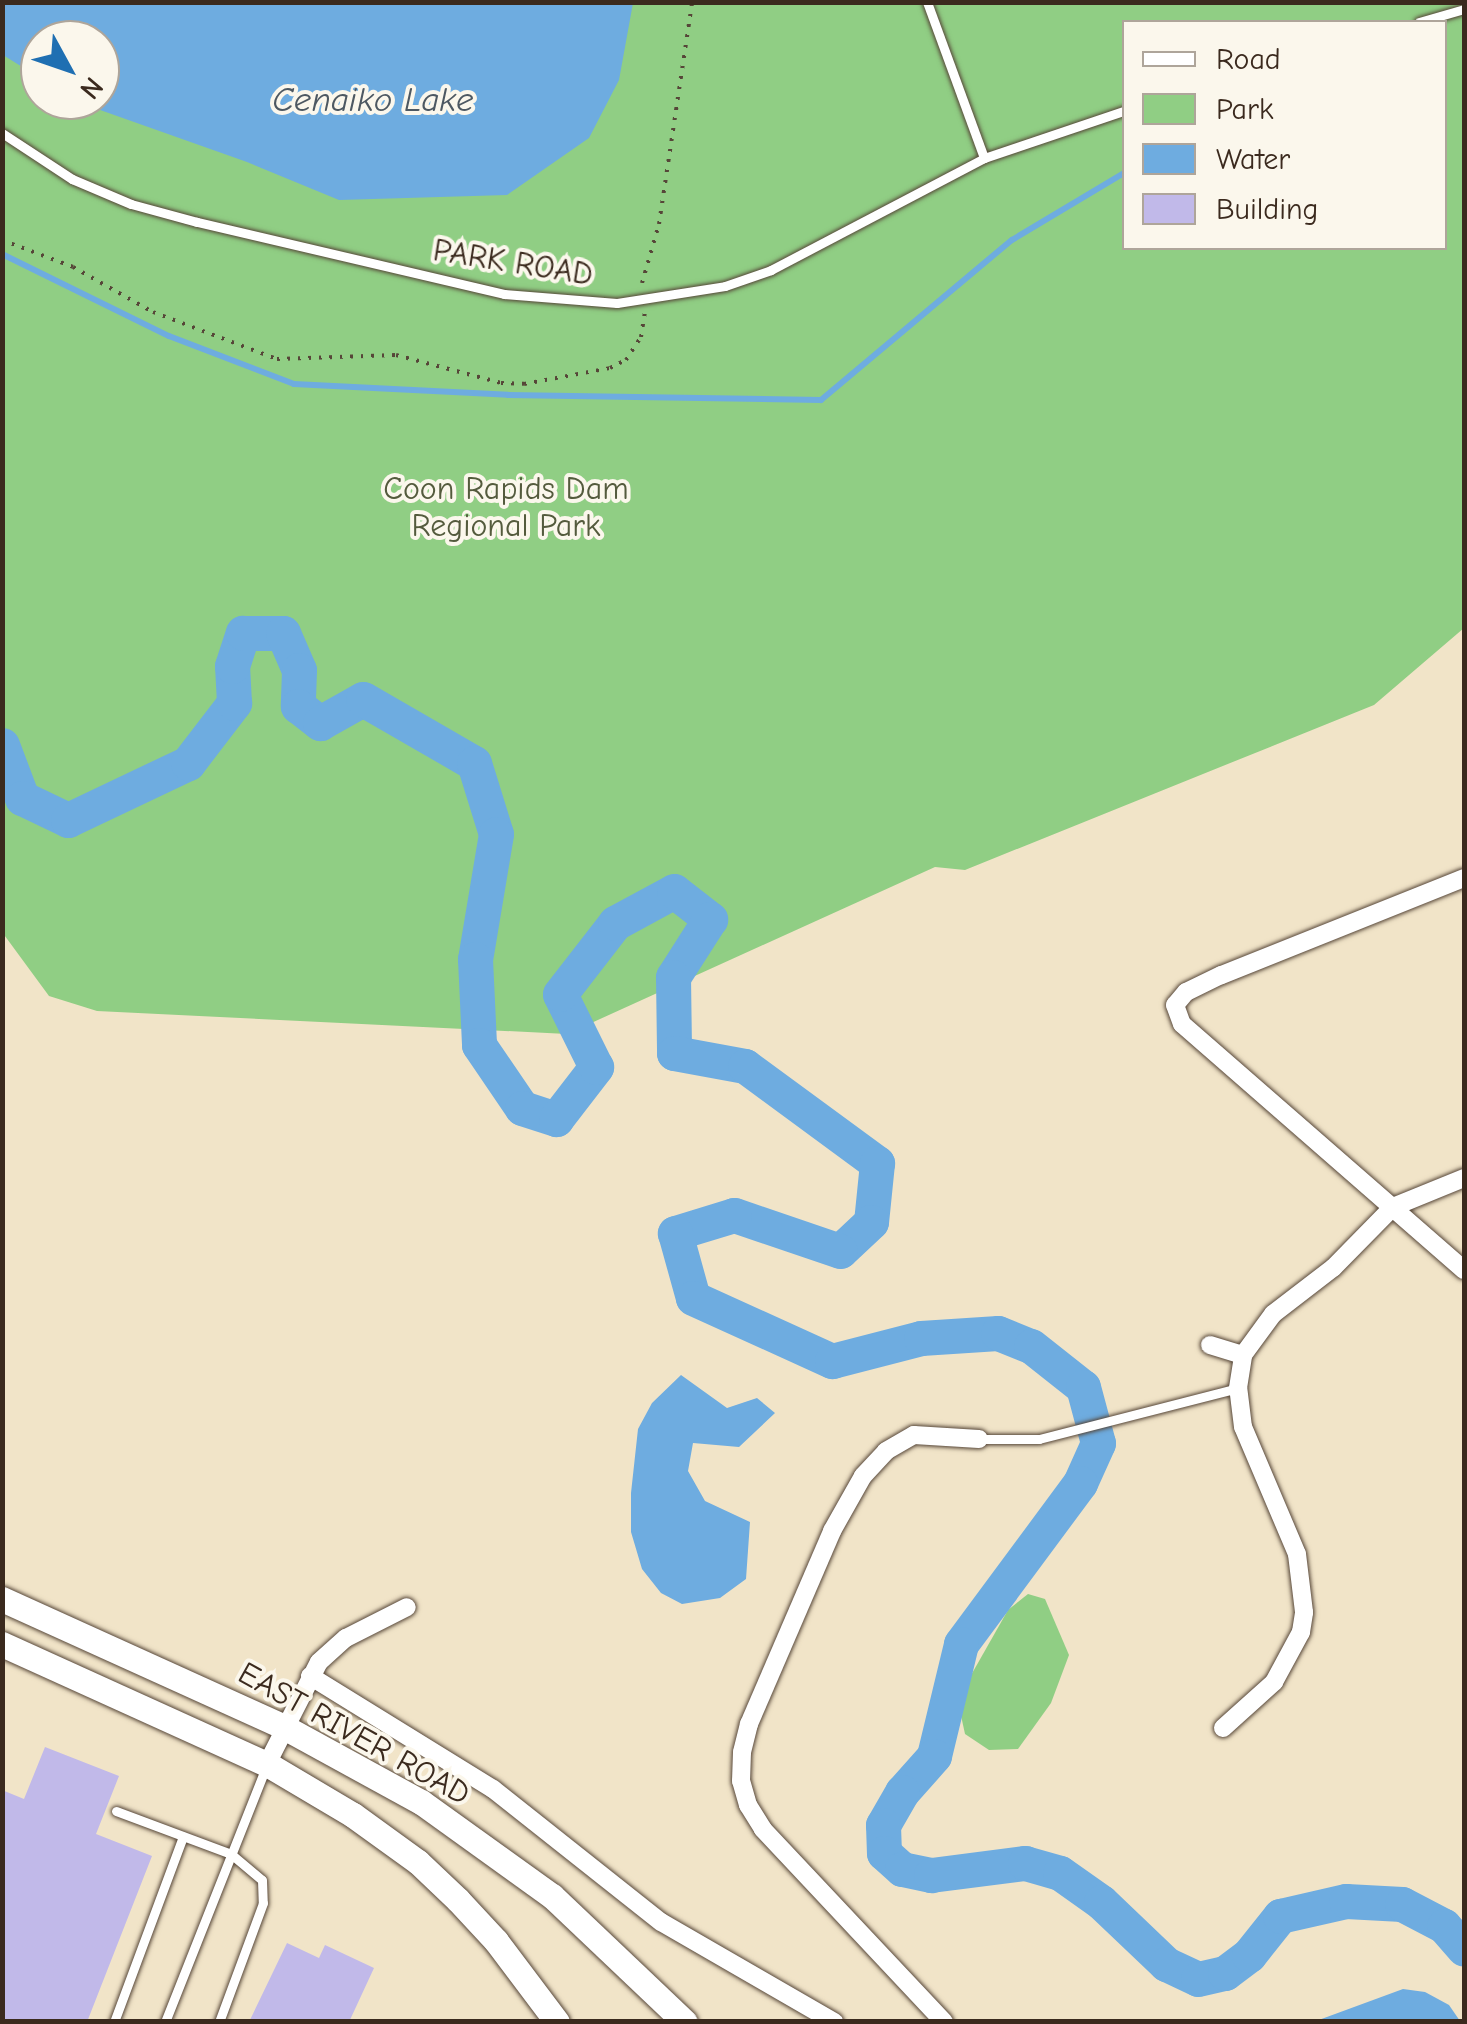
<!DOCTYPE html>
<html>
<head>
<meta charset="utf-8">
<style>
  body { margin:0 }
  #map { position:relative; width:1467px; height:2024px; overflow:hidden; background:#f1e4c8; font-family:"Comic Neue",sans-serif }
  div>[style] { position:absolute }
  .green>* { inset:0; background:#90ce84 }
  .water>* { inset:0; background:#6eace0 }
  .stream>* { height:6px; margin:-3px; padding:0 3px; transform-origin:3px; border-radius:3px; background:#6eace0 }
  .river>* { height:35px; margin:-17.5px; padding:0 17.5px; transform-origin:17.5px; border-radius:17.5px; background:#6eace0 }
  .building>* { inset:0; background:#c1b9e9 }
  .path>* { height:4px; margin-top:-2px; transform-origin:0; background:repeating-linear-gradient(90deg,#564638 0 2.5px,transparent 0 10.5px) }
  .roads { filter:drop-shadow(0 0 2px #564638) drop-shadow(0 0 2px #564638) }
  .service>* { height:9px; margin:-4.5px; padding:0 4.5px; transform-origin:4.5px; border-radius:4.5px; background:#fff }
  .minor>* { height:18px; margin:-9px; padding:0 9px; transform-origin:9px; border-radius:9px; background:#fff }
  .secondary>* { height:25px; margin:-12.5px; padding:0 12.5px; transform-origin:12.5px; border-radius:12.5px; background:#fff }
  span { translate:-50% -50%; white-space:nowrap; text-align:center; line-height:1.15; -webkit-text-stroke:8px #fbf7ec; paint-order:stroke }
  .street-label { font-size:32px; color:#3b2a1e }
  .park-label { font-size:32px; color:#545b3d }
  .water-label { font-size:35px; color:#4d5862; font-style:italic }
  .frame { position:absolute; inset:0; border:5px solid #3b2a1e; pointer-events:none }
  .legend { position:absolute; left:1122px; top:20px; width:325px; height:230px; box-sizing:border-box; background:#fbf7ec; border:2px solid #aea59a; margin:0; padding:12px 18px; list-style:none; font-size:30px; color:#3b2a1e }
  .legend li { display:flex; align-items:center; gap:20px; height:50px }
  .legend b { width:50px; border:2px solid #aea59a }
  .north { position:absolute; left:20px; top:20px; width:100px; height:100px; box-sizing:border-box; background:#fbf7ec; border:2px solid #aea59a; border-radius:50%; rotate:130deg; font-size:28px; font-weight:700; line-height:40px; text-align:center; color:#3b2a1e }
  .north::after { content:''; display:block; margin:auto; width:35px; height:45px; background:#1f6fb2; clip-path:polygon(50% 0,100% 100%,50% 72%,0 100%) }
</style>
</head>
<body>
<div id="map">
  <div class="green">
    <i style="clip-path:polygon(evenodd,2px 3px,1464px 3px,1464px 628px,1374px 705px,965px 870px,935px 867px,567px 1034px,97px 1011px,49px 996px,2px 932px,2px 3px,1124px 22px,1444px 22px,1444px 248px,1124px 248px,1124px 22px,2px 3px,40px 40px,100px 40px,100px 100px,40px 100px,40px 40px)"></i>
    <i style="clip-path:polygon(1028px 1594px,1045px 1599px,1069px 1655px,1051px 1703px,1018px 1749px,989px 1750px,965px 1734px,960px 1711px,966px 1684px,1008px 1610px)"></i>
  </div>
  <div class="water">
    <i style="clip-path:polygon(3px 2px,633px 2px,633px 3px,619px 80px,589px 138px,507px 195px,339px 200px,247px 162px,86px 105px,77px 100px,100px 100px,100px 40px,40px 40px,40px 78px,3px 55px)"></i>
    <i style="clip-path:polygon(681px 1375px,727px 1408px,757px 1398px,775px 1413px,739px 1447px,693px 1443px,688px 1471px,705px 1501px,750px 1522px,746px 1579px,720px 1598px,682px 1604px,661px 1593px,642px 1569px,631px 1532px,631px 1493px,638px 1429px,652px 1403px)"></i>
    <i style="clip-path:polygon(1403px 1989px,1425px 1992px,1449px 2005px,1460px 2021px,1316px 2021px)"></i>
  </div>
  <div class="stream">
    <i style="left:2px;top:254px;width:186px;rotate:26.2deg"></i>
    <i style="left:169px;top:336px;width:134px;rotate:21deg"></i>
    <i style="left:294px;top:384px;width:214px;rotate:2.9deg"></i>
    <i style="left:508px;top:395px;width:313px;rotate:0.9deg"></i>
    <i style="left:821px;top:400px;width:249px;rotate:-40deg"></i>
    <i style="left:1012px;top:240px;width:131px;rotate:-30.9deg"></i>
  </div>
  <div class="river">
    <i style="left:2px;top:745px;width:57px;rotate:69.3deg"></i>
    <i style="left:22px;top:798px;width:51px;rotate:25.6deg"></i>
    <i style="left:68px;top:820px;width:133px;rotate:-25.4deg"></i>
    <i style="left:188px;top:763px;width:76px;rotate:-52.5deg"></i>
    <i style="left:234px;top:703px;width:37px;rotate:-93deg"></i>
    <i style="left:232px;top:666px;width:35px;rotate:-72deg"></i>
    <i style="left:243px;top:633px;width:40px"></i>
    <i style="left:283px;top:633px;width:40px;rotate:66.6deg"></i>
    <i style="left:299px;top:670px;width:36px;rotate:92deg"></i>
    <i style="left:298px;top:706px;width:28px;rotate:38deg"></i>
    <i style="left:320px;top:723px;width:49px;rotate:-29.2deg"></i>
    <i style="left:363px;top:699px;width:128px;rotate:30deg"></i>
    <i style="left:474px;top:763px;width:74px;rotate:72.8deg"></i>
    <i style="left:496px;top:834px;width:127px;rotate:99.5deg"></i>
    <i style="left:475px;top:959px;width:86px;rotate:87.3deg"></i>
    <i style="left:479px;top:1045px;width:76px;rotate:55.7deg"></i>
    <i style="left:522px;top:1108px;width:36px;rotate:18deg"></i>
    <i style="left:556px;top:1119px;width:66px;rotate:-52.4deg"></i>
    <i style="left:596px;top:1067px;width:81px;rotate:-116.3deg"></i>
    <i style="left:560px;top:994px;width:90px;rotate:-52.2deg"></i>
    <i style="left:615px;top:923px;width:67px;rotate:-28.5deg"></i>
    <i style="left:674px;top:891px;width:46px;rotate:37.9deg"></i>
    <i style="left:710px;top:919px;width:69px;rotate:122.5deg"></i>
    <i style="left:673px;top:977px;width:76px;rotate:89.2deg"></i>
    <i style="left:674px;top:1053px;width:72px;rotate:10.4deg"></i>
    <i style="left:745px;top:1066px;width:164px;rotate:36.3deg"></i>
    <i style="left:877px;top:1163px;width:59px;rotate:95.8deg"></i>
    <i style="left:871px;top:1222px;width:42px;rotate:136.9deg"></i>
    <i style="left:840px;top:1251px;width:112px;rotate:-161.2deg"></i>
    <i style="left:734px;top:1215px;width:62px;rotate:163deg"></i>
    <i style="left:675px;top:1233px;width:67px;rotate:74.5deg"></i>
    <i style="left:693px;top:1298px;width:153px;rotate:24.4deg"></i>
    <i style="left:832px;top:1361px;width:92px;rotate:-14.5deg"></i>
    <i style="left:921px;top:1338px;width:77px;rotate:-3.7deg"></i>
    <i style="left:998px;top:1333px;width:35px;rotate:22deg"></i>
    <i style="left:1031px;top:1346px;width:66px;rotate:38.3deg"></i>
    <i style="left:1083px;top:1387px;width:58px;rotate:75deg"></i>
    <i style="left:1098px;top:1443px;width:44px;rotate:114.2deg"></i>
    <i style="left:1080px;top:1483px;width:200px;rotate:126.5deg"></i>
    <i style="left:961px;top:1644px;width:115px;rotate:103.6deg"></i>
    <i style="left:934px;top:1756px;width:48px;rotate:131.6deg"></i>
    <i style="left:902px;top:1792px;width:38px;rotate:120deg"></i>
    <i style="left:883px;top:1825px;width:28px;rotate:88deg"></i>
    <i style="left:884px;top:1853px;width:24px;rotate:42deg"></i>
    <i style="left:902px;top:1869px;width:30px;rotate:12deg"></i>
    <i style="left:931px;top:1875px;width:95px;rotate:-7.3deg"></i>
    <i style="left:1025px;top:1863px;width:36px;rotate:16deg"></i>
    <i style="left:1060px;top:1873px;width:50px;rotate:35.3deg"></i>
    <i style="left:1101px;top:1902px;width:90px;rotate:43.6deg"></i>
    <i style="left:1166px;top:1964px;width:35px;rotate:25deg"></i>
    <i style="left:1198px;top:1979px;width:28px;rotate:-13deg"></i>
    <i style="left:1225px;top:1973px;width:30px;rotate:-37deg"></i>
    <i style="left:1249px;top:1955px;width:50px;rotate:-51.5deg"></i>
    <i style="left:1280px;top:1916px;width:68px;rotate:-12.8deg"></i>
    <i style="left:1346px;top:1901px;width:56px;rotate:3.1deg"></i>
    <i style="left:1402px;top:1904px;width:47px;rotate:27.6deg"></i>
    <i style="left:1444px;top:1926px;width:30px;rotate:49deg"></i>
  </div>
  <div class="building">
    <i style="clip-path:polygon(45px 1747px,119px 1776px,96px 1834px,152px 1856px,87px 2022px,2px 2022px,2px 1790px,24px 1799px)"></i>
    <i style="clip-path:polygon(287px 1943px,319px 1958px,325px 1945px,374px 1968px,349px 2022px,249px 2022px)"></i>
  </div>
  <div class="path">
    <i style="left:2px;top:240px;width:76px;rotate:20.8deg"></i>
    <i style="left:73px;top:267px;width:92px;rotate:29.4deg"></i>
    <i style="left:153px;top:312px;width:133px;rotate:20.8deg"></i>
    <i style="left:277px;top:359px;width:119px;rotate:-1.9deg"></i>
    <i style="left:396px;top:355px;width:109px;rotate:14.9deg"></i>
    <i style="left:501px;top:383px;width:23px;rotate:2deg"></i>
    <i style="left:524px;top:384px;width:87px;rotate:-10.5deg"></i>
    <i style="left:610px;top:368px;width:18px;rotate:-27deg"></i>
    <i style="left:626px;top:360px;width:27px;rotate:-57deg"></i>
    <i style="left:641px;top:337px;width:25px;rotate:-81deg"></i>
    <i style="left:642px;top:283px;width:61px;rotate:-73.9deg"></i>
    <i style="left:659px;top:224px;width:224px;rotate:-81.5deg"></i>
  </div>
  <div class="roads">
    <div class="service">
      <i style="left:927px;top:2px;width:166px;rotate:69.9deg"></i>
      <i style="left:1419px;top:22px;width:47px;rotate:-16.1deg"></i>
      <i style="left:2px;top:133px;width:84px;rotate:33.3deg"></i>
      <i style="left:72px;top:179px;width:64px;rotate:23deg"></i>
      <i style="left:131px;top:204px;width:68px;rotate:15.3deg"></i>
      <i style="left:197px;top:222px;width:315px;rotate:13.2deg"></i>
      <i style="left:504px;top:294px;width:113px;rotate:4.6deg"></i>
      <i style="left:617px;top:303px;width:109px;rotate:-8.9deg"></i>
      <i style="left:725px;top:286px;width:49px;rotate:-19.2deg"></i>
      <i style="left:771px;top:270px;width:241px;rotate:-27.7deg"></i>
      <i style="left:984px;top:158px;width:148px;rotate:-18.6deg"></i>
      <i style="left:979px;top:1439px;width:60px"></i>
      <i style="left:1039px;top:1439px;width:205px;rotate:-14.4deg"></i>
      <i style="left:116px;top:1811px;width:123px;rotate:20.5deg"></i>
      <i style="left:231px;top:1854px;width:40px;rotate:40deg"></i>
      <i style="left:262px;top:1880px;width:23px;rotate:88deg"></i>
      <i style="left:263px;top:1903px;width:127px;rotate:110.3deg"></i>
      <i style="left:114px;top:2022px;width:198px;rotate:-69.6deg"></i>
      <i style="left:165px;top:2022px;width:274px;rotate:-68.4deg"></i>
    </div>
    <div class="minor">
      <i style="left:1464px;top:878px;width:262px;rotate:158.2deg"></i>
      <i style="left:1221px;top:975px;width:39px;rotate:154deg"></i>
      <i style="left:1186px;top:992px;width:17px;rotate:130deg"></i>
      <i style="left:1175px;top:1005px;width:20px;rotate:70deg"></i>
      <i style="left:1182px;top:1024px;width:374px;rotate:41.1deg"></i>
      <i style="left:1210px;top:1345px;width:34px;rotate:17deg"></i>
      <i style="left:310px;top:1676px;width:215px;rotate:31.7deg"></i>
      <i style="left:493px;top:1789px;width:214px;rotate:38.4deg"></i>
      <i style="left:661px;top:1922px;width:200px;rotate:30deg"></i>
      <i style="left:1223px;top:1728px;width:69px;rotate:-42deg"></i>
      <i style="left:1274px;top:1682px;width:57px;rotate:-61.6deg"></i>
      <i style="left:1301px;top:1632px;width:20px;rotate:-81deg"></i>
      <i style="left:1304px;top:1612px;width:58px;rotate:-96.9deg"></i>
      <i style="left:1297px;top:1554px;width:138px;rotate:-113deg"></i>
      <i style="left:1243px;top:1427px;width:39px;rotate:-97deg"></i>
      <i style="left:1238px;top:1388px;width:33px;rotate:-81deg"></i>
      <i style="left:1243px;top:1355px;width:51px;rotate:-53.8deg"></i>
      <i style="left:1273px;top:1314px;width:76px;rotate:-37.5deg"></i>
      <i style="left:1333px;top:1268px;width:86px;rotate:-45.5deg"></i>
      <i style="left:1393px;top:1207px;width:77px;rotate:-22.2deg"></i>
      <i style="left:267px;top:1764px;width:114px;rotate:-63deg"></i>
      <i style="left:319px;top:1662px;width:36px;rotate:-42deg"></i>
      <i style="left:346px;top:1638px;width:68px;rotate:-26.9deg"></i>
      <i style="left:944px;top:2022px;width:265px;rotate:-133.2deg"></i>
      <i style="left:763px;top:1829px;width:28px;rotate:-122deg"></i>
      <i style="left:748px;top:1805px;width:25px;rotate:-106deg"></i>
      <i style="left:741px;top:1781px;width:29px;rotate:-88deg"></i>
      <i style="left:742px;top:1752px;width:29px;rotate:-76deg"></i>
      <i style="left:749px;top:1724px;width:210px;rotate:-66.7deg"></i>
      <i style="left:832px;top:1531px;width:63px;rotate:-60.6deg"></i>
      <i style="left:863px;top:1476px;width:34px;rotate:-47deg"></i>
      <i style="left:886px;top:1451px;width:32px;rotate:-30deg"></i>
      <i style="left:914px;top:1435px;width:65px;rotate:3.5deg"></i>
    </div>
    <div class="secondary">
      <i style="left:2px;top:1599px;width:310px;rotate:24.4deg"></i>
      <i style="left:284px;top:1727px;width:156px;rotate:28.7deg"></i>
      <i style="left:421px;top:1802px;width:161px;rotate:35.7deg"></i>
      <i style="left:552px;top:1896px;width:183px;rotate:43.5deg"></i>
      <i style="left:2px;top:1644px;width:291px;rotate:24.4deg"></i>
      <i style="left:267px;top:1764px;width:100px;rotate:30.7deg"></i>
      <i style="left:353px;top:1815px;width:80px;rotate:35.9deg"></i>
      <i style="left:418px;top:1862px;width:55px;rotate:43.5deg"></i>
      <i style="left:458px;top:1900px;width:56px;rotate:47.2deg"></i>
      <i style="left:496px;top:1941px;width:101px;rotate:53deg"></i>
    </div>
  </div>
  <div class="street-label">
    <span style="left:513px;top:263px;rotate:9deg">PARK ROAD</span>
    <span style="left:354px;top:1734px;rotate:29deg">EAST RIVER ROAD</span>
  </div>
  <div class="park-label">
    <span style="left:506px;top:508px">Coon Rapids Dam<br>Regional Park</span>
  </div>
  <div class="water-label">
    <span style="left:373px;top:100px">Cenaiko Lake</span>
  </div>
  <div class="frame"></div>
  <ul class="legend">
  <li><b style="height:12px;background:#fff"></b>Road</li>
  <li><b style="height:28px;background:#90ce84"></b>Park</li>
  <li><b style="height:28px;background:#6eace0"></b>Water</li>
  <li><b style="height:28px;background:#c1b9e9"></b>Building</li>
  </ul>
  <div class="north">N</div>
</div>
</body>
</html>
